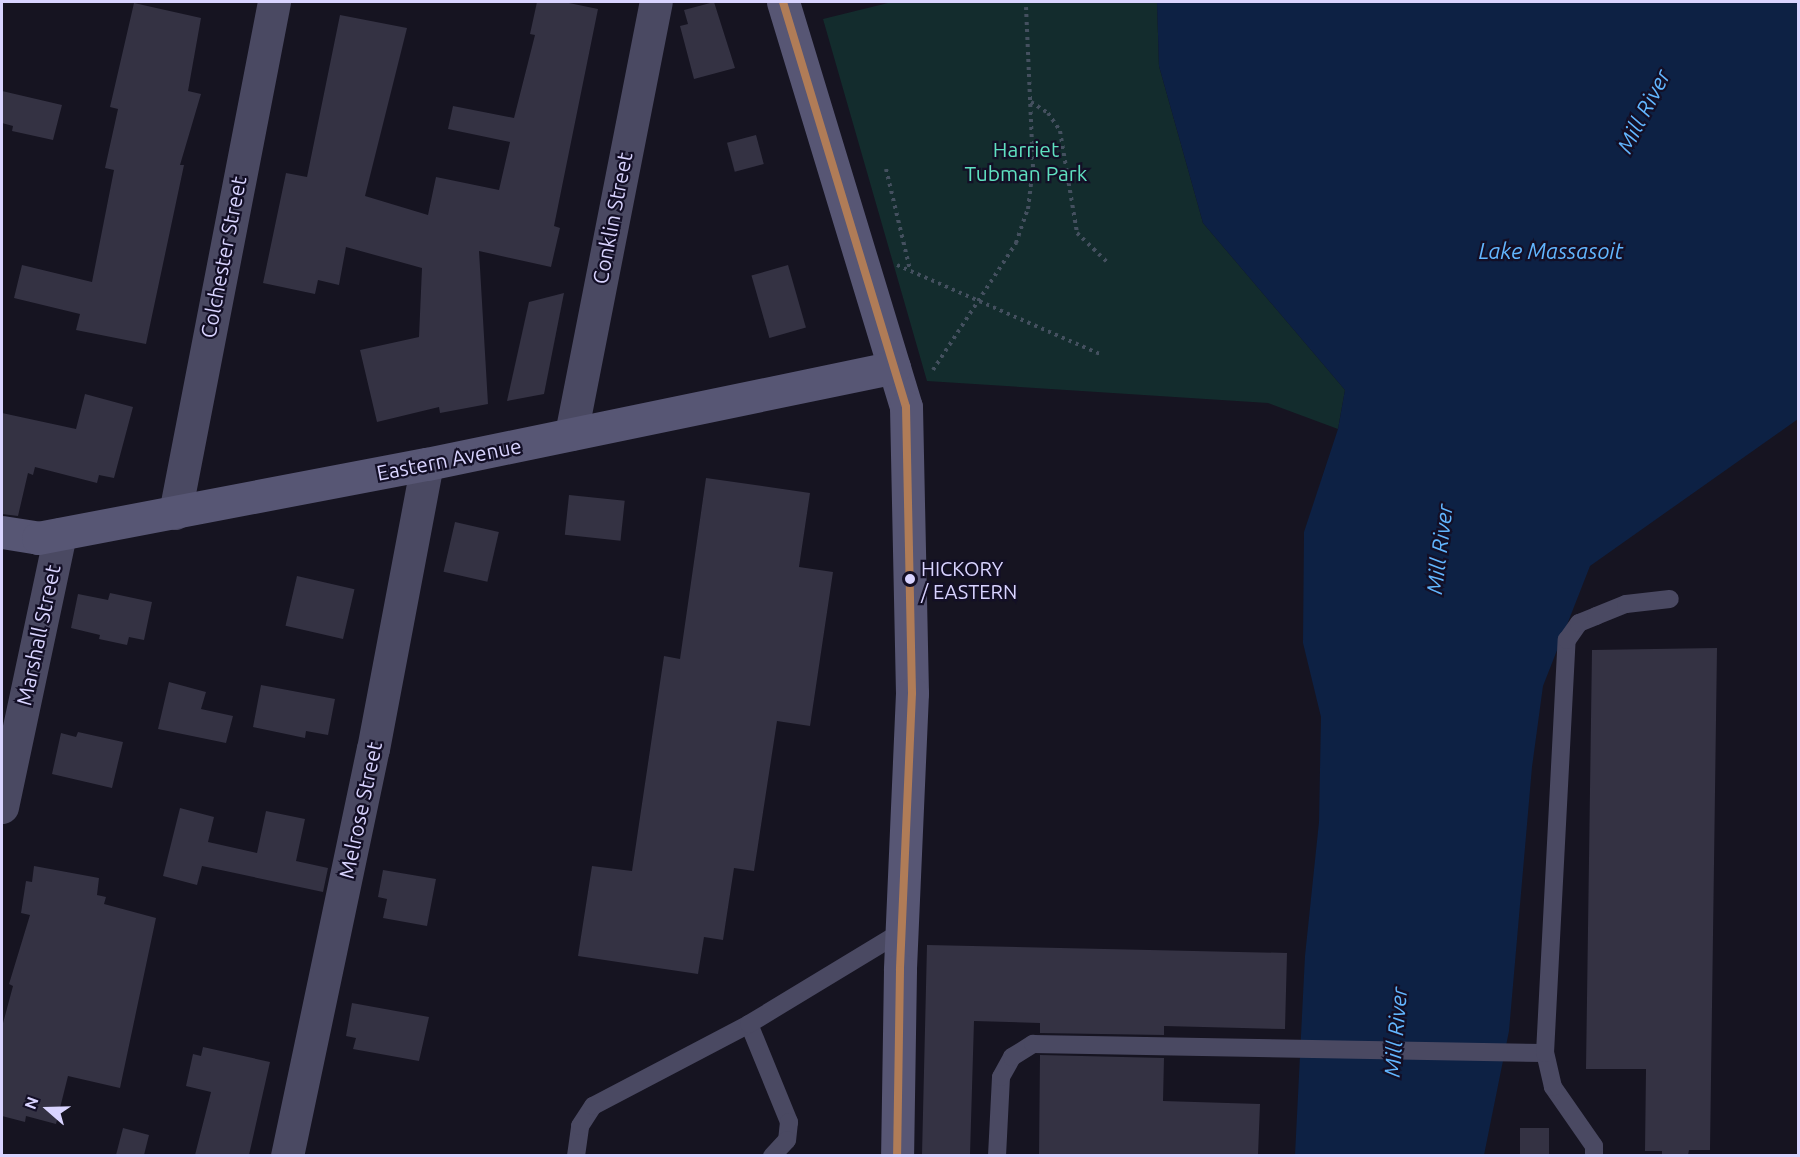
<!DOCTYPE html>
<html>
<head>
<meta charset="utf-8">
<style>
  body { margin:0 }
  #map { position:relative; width:1800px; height:1157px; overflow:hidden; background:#161421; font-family:Ubuntu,sans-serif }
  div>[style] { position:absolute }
  .green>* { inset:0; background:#132c2d }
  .water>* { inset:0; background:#0d2144 }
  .building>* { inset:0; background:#343243; transform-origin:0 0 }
  .path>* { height:4px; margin-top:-2px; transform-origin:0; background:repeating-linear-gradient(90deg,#44505f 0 3px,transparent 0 7.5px) }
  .lane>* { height:18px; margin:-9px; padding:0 9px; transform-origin:9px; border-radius:9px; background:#4a4962 }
  .street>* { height:33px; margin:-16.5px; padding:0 16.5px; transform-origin:16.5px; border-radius:16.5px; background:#4a4962 }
  .secondary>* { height:33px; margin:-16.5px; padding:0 16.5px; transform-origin:16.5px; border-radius:16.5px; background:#575674 }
  .bus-1>* { height:8px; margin:-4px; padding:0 4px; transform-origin:4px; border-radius:4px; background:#b07c57 }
  .dots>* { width:16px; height:16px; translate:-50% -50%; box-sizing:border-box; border:3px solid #130f26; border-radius:50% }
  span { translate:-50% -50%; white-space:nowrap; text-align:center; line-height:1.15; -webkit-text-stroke:4.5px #130f26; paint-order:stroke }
  .bus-label { font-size:20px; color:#d9d4ff }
  .left { translate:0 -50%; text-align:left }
  .park-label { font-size:21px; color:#5fe0c0 }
  .street-label { font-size:21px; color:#d9d4ff }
  .water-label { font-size:22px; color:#62b6ff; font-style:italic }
  .frame { position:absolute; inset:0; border:3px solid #d9d4ff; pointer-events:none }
  .north { position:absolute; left:18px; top:1079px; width:60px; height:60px; -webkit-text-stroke:4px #130f26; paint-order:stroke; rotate:290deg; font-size:16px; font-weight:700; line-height:24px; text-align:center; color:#d9d4ff }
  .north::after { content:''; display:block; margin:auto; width:21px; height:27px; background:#d9d4ff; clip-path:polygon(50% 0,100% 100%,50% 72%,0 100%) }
</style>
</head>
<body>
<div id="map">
  <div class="green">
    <i style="clip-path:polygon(892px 2px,1157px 2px,1159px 66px,1203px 223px,1345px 390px,1338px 429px,1268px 403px,927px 381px,823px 19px)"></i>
  </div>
  <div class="water">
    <i style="clip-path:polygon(1157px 2px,1798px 2px,1798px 419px,1590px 566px,1543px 686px,1532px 767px,1509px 1031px,1484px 1155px,1295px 1155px,1305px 956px,1319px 822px,1321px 717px,1303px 643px,1304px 532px,1338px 429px,1345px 390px,1203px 223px,1159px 66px)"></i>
  </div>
  <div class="building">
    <i style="clip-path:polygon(537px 2px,564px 2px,598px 9px,554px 226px,560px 228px,551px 267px,479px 251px,488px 404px,440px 413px,439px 407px,377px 422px,360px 350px,419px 337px,422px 268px,346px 247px,339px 285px,318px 280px,315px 294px,263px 283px,286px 173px,307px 177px,340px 15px,407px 28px,365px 196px,428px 215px,436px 177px,499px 190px,510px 142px,448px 129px,453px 106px,514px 118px,535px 35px,530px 34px)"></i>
    <i style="clip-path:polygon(714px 2px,735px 68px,694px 79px,680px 26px,688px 24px,684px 10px)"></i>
    <i style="clip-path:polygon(134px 3px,201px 18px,188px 91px,201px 94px,180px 165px,184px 165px,146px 344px,76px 330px,80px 314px,14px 298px,22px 265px,92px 282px,114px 170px,105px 168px,118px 109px,110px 107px)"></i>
    <i style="clip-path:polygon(2px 91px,62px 105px,53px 140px,12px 131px,13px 126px,2px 123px)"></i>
    <i style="left:756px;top:135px;width:30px;height:30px;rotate:75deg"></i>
    <i style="left:788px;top:265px;width:65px;height:38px;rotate:74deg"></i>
    <i style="clip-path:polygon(564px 293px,544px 394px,507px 401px,529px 302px)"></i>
    <i style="clip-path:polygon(85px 394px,133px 407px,114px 478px,99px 475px,97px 483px,35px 467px,33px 475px,28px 473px,18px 516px,2px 514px,2px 413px,76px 429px)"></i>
    <i style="clip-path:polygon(706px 478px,810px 493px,799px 567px,833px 572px,810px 726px,777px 721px,754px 871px,734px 868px,723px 940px,704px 937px,698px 974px,578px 956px,592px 866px,632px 871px,664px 656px,680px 659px)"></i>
    <i style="left:569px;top:495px;width:56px;height:40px;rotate:6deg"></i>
    <i style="left:455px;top:522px;width:45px;height:51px;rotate:13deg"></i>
    <i style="left:297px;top:576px;width:59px;height:51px;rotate:13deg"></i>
    <i style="clip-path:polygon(110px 593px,152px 602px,144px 640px,129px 637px,127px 645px,99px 639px,100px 635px,71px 628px,78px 594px,108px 600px)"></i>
    <i style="clip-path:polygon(1717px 648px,1710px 1150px,1689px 1150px,1688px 1155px,1662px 1155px,1662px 1151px,1645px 1151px,1646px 1069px,1586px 1069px,1592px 650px)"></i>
    <i style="clip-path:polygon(169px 682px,206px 692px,201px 709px,233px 716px,226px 743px,158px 729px)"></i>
    <i style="clip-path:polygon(261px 685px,335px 699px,328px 735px,306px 731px,305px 738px,253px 727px)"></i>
    <i style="clip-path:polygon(78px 732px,123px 742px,112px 788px,52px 774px,61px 733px,76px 737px)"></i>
    <i style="clip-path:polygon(180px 808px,214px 817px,208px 842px,257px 853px,266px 811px,305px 819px,296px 861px,328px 868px,323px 892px,202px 866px,197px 885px,163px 876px)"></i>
    <i style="clip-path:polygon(34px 866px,99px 878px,97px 895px,106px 897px,104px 904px,156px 918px,120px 1088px,68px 1076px,56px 1124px,26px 1116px,25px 1122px,2px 1116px,2px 1027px,13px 986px,9px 984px,30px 915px,21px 913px,26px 881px,32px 882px)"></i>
    <i style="clip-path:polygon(383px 870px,436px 879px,427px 926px,383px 918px,387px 899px,378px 897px)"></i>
    <i style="clip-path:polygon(927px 945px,1287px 953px,1285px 1029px,1164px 1026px,1164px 1035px,1040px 1033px,1040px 1023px,974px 1021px,970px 1155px,922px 1155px)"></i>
    <i style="clip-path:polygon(352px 1003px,429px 1017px,419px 1061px,353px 1049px,356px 1038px,346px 1036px)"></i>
    <i style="clip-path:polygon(203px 1047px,270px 1062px,249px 1155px,195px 1155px,211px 1092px,186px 1086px,193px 1054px,201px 1056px)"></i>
    <i style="clip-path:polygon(1040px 1055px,1164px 1058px,1163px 1101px,1260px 1104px,1258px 1155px,1039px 1155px)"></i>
    <i style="clip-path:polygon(123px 1128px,149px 1135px,144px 1155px,116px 1155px)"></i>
    <i style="left:1520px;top:1128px;width:29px;height:27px"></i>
  </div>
  <div class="path">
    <i style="left:1031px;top:102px;width:20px;rotate:33deg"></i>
    <i style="left:1048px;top:113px;width:22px;rotate:56deg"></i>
    <i style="left:1060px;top:131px;width:103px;rotate:80.5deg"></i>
    <i style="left:1077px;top:233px;width:42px;rotate:44deg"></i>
    <i style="left:886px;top:169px;width:104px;rotate:76.6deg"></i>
    <i style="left:897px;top:265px;width:224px;rotate:23.7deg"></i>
    <i style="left:933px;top:370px;width:152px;rotate:-56.8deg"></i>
    <i style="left:1016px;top:243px;width:36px;rotate:-71deg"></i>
    <i style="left:1028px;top:209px;width:42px;rotate:-83.2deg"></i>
    <i style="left:1033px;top:167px;width:160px;rotate:-92.5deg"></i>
  </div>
  <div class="lane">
    <i style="left:749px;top:1024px;width:106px;rotate:67.8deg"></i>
    <i style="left:789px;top:1122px;width:18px;rotate:96deg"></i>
    <i style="left:787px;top:1140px;width:22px;rotate:133deg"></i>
    <i style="left:576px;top:1156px;width:30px;rotate:-82deg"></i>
    <i style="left:580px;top:1126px;width:24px;rotate:-57deg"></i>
    <i style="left:593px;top:1106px;width:176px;rotate:-27.7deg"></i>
    <i style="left:749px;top:1024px;width:178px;rotate:-31.2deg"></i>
    <i style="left:997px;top:1156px;width:79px;rotate:-87.1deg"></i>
    <i style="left:1001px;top:1077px;width:23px;rotate:-61deg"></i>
    <i style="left:1012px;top:1057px;width:25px;rotate:-32deg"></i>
    <i style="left:1033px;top:1044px;width:512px;rotate:1.01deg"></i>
    <i style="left:1594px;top:1156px;width:10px;rotate:-90deg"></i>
    <i style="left:1594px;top:1146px;width:72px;rotate:-124.8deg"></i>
    <i style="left:1553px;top:1087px;width:35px;rotate:-103deg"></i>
    <i style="left:1545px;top:1053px;width:414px;rotate:-87deg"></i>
    <i style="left:1567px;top:640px;width:21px;rotate:-55deg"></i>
    <i style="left:1579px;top:623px;width:18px;rotate:-22deg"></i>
    <i style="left:1596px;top:616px;width:32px;rotate:-22deg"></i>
    <i style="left:1626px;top:604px;width:44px;rotate:-6.5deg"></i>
  </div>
  <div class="street">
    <i style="left:571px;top:434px;width:440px;rotate:-78.9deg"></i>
    <i style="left:175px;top:513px;width:521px;rotate:-79.04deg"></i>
    <i style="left:2px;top:807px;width:279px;rotate:-78deg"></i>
    <i style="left:287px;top:1156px;width:416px;rotate:-78.1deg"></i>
    <i style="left:373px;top:749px;width:290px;rotate:-79.3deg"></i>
  </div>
  <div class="secondary">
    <i style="left:783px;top:2px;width:423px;rotate:73.1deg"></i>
    <i style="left:906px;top:407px;width:286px;rotate:88.8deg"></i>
    <i style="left:912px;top:693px;width:277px;rotate:92.5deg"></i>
    <i style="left:900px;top:970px;width:186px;rotate:90.9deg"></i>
    <i style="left:2px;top:532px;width:36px;rotate:9deg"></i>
    <i style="left:38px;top:538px;width:396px;rotate:-10.8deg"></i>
    <i style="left:427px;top:464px;width:477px;rotate:-11.7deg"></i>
  </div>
  <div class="bus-1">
    <i style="left:783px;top:2px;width:423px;rotate:73.1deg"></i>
    <i style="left:906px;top:407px;width:286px;rotate:88.8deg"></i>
    <i style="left:912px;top:693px;width:277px;rotate:92.5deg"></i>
    <i style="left:900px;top:970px;width:186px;rotate:90.9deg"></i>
  </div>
  <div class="dots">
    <i style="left:910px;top:579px;background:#d9d4ff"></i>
  </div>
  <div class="bus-label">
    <span class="left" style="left:921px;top:580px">HICKORY<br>/ EASTERN</span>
  </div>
  <div class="park-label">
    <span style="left:1026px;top:161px">Harriet<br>Tubman Park</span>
  </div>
  <div class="street-label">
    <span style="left:612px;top:218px;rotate:-79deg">Conklin Street</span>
    <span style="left:223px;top:257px;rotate:-79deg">Colchester Street</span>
    <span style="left:449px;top:459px;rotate:-11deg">Eastern Avenue</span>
    <span style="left:38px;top:635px;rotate:-78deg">Marshall Street</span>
    <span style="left:360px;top:810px;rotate:-78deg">Melrose Street</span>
  </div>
  <div class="water-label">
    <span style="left:1643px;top:111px;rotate:-63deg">Mill River</span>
    <span style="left:1551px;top:251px">Lake Massasoit</span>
    <span style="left:1439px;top:549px;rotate:-83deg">Mill River</span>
    <span style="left:1395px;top:1032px;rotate:-85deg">Mill River</span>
  </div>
  <div class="frame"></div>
  <div class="north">N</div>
</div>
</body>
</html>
